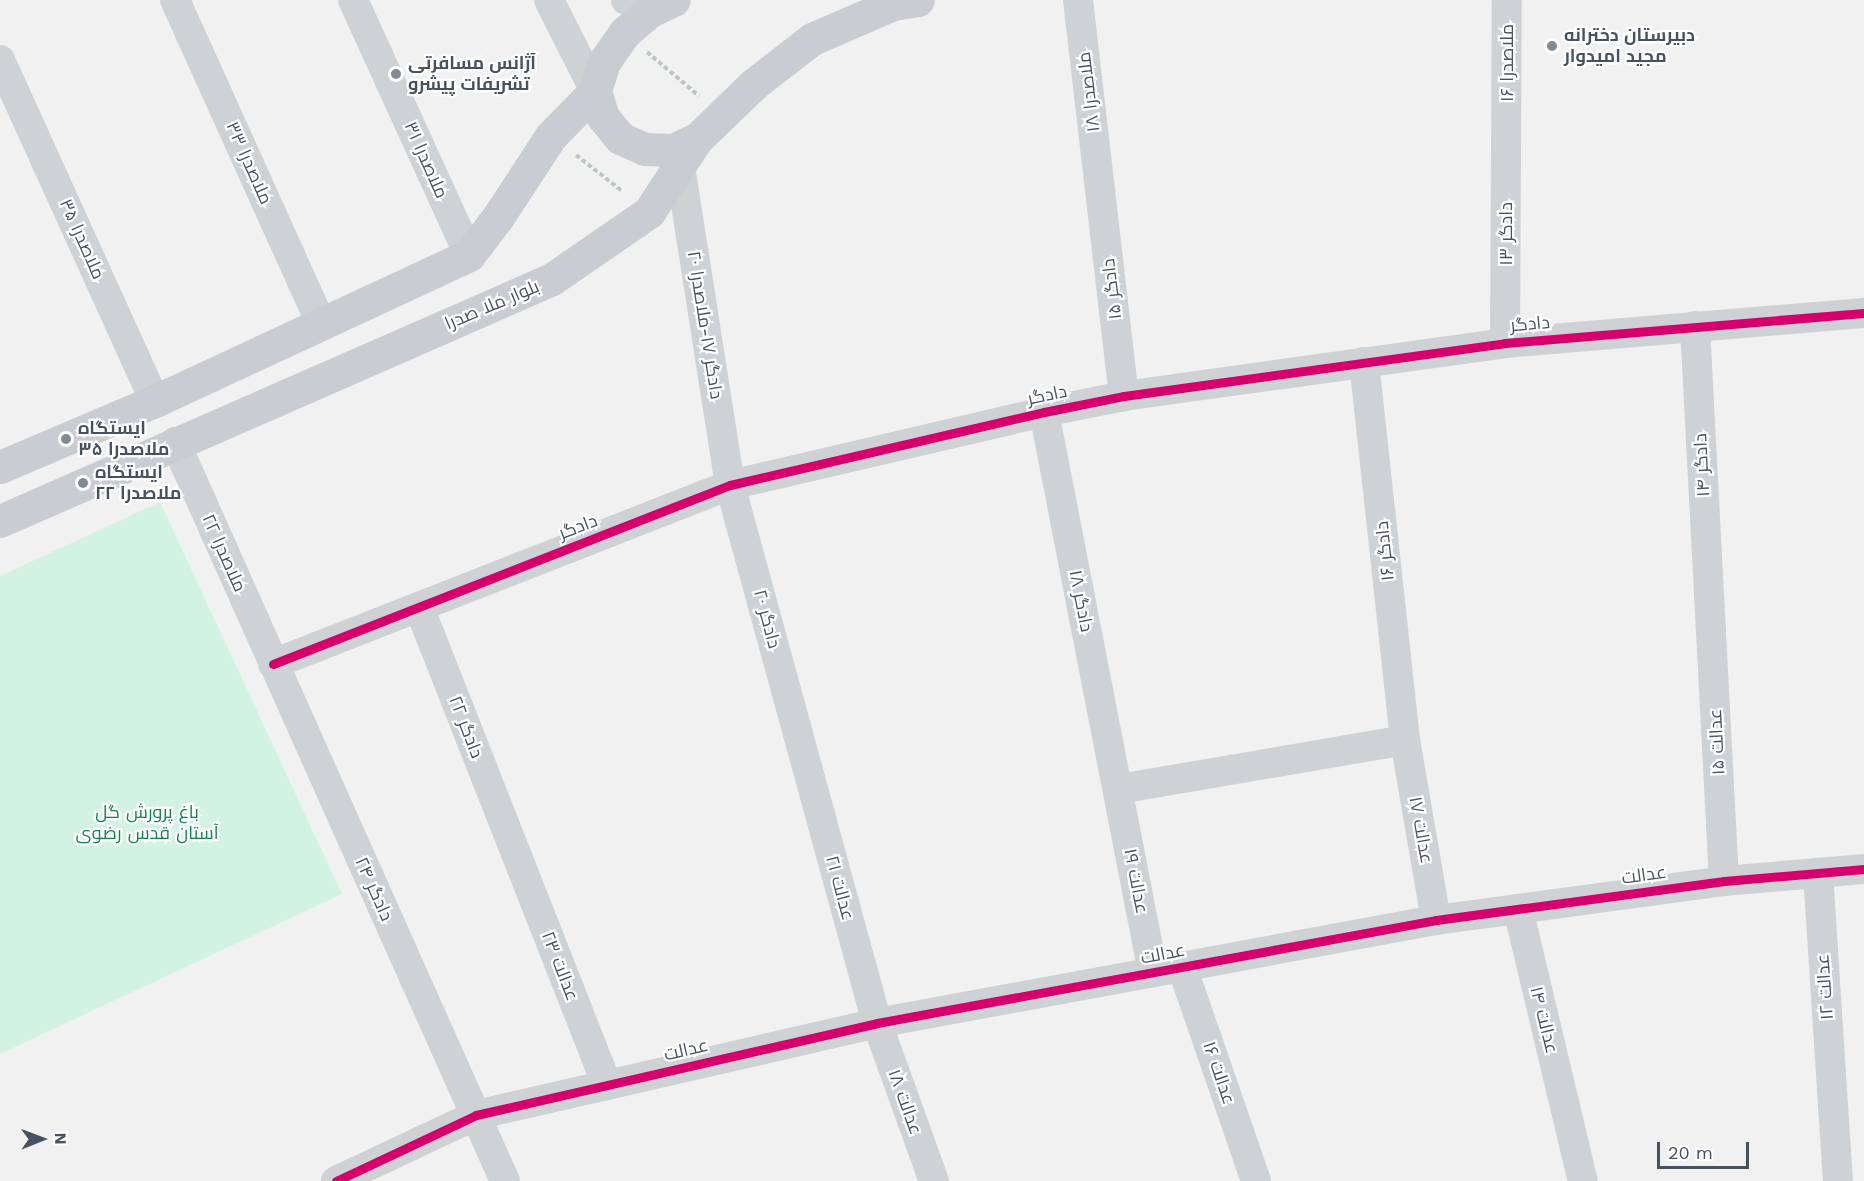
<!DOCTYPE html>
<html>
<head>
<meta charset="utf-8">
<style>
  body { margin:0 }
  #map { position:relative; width:1864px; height:1181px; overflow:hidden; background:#f2f1f1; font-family:"Work Sans",Cairo,sans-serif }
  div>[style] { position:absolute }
  .green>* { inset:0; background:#d3f3e2 }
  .path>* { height:4px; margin-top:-2px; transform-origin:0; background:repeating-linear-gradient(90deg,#bac7c4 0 4.5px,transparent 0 7.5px) }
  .minor>* { height:30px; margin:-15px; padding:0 15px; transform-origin:15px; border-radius:15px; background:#ced2d5 }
  .major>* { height:33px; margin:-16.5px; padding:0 16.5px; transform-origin:16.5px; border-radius:16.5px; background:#c9ccd2 }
  .cycleway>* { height:9px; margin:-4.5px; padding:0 4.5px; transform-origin:4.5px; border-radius:4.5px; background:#d6006c }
  .dots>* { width:16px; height:16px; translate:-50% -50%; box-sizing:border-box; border:3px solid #fff; border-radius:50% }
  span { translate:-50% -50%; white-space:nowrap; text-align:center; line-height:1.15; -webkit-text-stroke:4.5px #fff; paint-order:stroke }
  .poi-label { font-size:18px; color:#465260; font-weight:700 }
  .left { translate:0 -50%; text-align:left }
  .street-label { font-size:18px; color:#465260 }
  .park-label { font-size:18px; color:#0d8552 }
  .north { position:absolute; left:12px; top:1109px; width:60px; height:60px; -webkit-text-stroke:4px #fff; paint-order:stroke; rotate:89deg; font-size:16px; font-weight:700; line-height:24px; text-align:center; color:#465260 }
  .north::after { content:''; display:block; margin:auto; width:21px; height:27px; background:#465260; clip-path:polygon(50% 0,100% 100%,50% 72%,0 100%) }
  .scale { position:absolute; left:1657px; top:1142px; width:92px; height:27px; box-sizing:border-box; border:3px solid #465260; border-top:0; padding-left:8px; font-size:18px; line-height:21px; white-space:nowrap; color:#465260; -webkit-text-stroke:4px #fff; paint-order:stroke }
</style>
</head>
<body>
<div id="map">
  <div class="green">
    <i style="clip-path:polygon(160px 502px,342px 894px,0 1054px,0 576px)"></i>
  </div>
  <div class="path">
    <i style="left:647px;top:52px;width:68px;rotate:40.2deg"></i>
    <i style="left:576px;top:155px;width:58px;rotate:38deg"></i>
  </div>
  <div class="minor">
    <i style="left:175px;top:0;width:355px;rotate:65.7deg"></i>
    <i style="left:353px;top:0;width:280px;rotate:65.5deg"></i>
    <i style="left:549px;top:0;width:102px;rotate:63.2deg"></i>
    <i style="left:626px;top:0;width:26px;rotate:25deg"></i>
    <i style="left:1078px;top:0;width:399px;rotate:83.4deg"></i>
    <i style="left:0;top:60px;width:375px;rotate:65.6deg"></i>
    <i style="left:680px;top:166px;width:323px;rotate:81.1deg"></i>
    <i style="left:730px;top:485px;width:558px;rotate:74.72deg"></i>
    <i style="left:877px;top:1023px;width:168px;rotate:70.2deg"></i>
    <i style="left:1695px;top:326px;width:556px;rotate:87.01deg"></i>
    <i style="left:1505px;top:343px;width:343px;rotate:-89.7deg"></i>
    <i style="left:1364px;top:362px;width:380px;rotate:83.8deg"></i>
    <i style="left:1405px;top:740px;width:183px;rotate:80.2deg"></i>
    <i style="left:1044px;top:412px;width:571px;rotate:79deg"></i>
    <i style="left:175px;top:442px;width:809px;rotate:65.94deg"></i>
    <i style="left:419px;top:607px;width:514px;rotate:68.53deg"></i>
    <i style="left:273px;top:664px;width:491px;rotate:-21.4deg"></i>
    <i style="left:730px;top:485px;width:322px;rotate:-13.1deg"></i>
    <i style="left:1044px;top:412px;width:82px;rotate:-11.3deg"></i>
    <i style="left:1124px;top:396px;width:385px;rotate:-7.9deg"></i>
    <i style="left:1505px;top:343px;width:360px;rotate:-4.8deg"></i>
    <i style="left:1119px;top:789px;width:290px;rotate:-9.7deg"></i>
    <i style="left:1818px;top:873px;width:309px;rotate:86.3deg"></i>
    <i style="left:1518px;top:909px;width:280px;rotate:76.6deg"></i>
    <i style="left:1182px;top:967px;width:226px;rotate:70.9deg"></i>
    <i style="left:336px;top:1181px;width:155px;rotate:-25.2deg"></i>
    <i style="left:476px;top:1115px;width:411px;rotate:-12.9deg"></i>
    <i style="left:877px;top:1023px;width:568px;rotate:-10.44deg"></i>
    <i style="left:1436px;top:920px;width:291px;rotate:-7.7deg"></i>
    <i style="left:1724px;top:881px;width:141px;rotate:-4.9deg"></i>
  </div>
  <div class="major">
    <i style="left:595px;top:91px;width:27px;rotate:73deg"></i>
    <i style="left:603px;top:117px;width:27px;rotate:51deg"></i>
    <i style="left:620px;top:138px;width:27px;rotate:24deg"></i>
    <i style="left:645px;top:149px;width:28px;rotate:2deg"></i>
    <i style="left:673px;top:150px;width:26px;rotate:-25deg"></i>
    <i style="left:0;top:467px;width:168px;rotate:-23.1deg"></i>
    <i style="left:155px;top:401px;width:346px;rotate:-24.9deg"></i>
    <i style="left:469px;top:255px;width:48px;rotate:-52.7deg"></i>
    <i style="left:498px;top:217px;width:97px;rotate:-56.8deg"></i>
    <i style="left:551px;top:136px;width:63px;rotate:-45.6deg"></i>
    <i style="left:595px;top:91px;width:30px;rotate:-73deg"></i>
    <i style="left:604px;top:62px;width:35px;rotate:-55deg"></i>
    <i style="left:624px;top:33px;width:34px;rotate:-40deg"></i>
    <i style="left:650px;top:11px;width:26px;rotate:-25deg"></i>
    <i style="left:0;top:521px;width:603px;rotate:-23.67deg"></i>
    <i style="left:552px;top:279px;width:118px;rotate:-34.6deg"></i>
    <i style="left:649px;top:212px;width:87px;rotate:-56.7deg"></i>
    <i style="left:697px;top:139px;width:79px;rotate:-44deg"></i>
    <i style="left:754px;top:84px;width:73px;rotate:-37.8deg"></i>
    <i style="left:812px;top:39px;width:88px;rotate:-23.4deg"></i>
    <i style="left:893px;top:4px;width:25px;rotate:-9deg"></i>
  </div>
  <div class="cycleway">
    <i style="left:273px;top:664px;width:491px;rotate:-21.4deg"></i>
    <i style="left:730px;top:485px;width:322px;rotate:-13.1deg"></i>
    <i style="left:1044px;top:412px;width:82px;rotate:-11.3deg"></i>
    <i style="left:1124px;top:396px;width:385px;rotate:-7.9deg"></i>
    <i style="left:1505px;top:343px;width:360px;rotate:-4.8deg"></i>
    <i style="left:336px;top:1181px;width:155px;rotate:-25.2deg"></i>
    <i style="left:476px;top:1115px;width:411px;rotate:-12.9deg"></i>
    <i style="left:877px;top:1023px;width:568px;rotate:-10.44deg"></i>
    <i style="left:1436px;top:920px;width:291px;rotate:-7.7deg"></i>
    <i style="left:1724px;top:881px;width:141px;rotate:-4.9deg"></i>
  </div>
  <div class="dots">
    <i style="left:1552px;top:46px;background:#828a93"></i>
    <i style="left:396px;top:74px;background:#828a93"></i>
    <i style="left:66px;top:439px;background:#828a93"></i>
    <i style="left:83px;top:483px;background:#828a93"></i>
  </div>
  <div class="poi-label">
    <span class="left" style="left:1564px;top:46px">دبیرستان دخترانه<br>مجید امیدوار</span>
    <span class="left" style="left:408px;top:74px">آژانس مسافرتی<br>تشریفات پیشرو</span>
    <span class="left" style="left:78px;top:439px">ایستگاه<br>ملاصدرا ۳۵</span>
    <span class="left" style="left:95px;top:483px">ایستگاه<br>ملاصدرا ۲۲</span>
  </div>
  <div class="street-label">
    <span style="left:1507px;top:63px;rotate:-90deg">ملاصدرا ۱۶</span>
    <span style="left:1089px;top:92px;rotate:-97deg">ملاصدرا ۱۸</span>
    <span style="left:426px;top:160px;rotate:66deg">ملاصدرا ۳۱</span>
    <span style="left:249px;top:163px;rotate:66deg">ملاصدرا ۳۳</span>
    <span style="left:1506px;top:234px;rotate:-90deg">دادگر ۱۳</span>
    <span style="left:82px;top:239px;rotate:66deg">ملاصدرا ۳۵</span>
    <span style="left:1112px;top:289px;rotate:-97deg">دادگر ۱۵</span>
    <span style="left:492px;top:305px;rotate:-23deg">بلوار ملا صدرا</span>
    <span style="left:1530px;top:324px;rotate:-5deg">دادگر</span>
    <span style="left:705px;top:325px;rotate:81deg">دادگر ۱۷-ملاصدرا ۲۰</span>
    <span style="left:1047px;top:395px;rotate:-12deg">دادگر</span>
    <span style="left:1702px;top:465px;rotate:-93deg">دادگر ۱۴</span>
    <span style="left:578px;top:527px;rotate:-21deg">دادگر</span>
    <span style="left:1385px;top:551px;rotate:-96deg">دادگر ۱۶</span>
    <span style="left:224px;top:553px;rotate:66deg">ملاصدرا ۲۲</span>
    <span style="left:1081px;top:601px;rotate:79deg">دادگر ۱۸</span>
    <span style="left:767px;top:619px;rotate:75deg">دادگر ۲۰</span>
    <span style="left:466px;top:727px;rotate:69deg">دادگر ۲۲</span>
    <span style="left:1717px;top:742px;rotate:-93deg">عدالت ۱۵</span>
    <span style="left:1421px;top:830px;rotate:80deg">عدالت ۱۷</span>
    <span style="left:1644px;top:875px;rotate:-8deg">عدالت</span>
    <span style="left:1136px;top:881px;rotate:79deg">عدالت ۱۹</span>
    <span style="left:840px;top:888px;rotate:75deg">عدالت ۲۱</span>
    <span style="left:374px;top:889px;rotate:66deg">دادگر ۲۴</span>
    <span style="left:1163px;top:954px;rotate:-11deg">عدالت</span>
    <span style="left:560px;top:966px;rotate:69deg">عدالت ۲۳</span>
    <span style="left:1825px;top:987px;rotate:-94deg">عدالت ۱۲</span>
    <span style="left:1544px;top:1020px;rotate:76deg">عدالت ۱۴</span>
    <span style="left:686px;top:1050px;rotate:-13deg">عدالت</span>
    <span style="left:1219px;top:1073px;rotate:71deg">عدالت ۱۶</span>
    <span style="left:905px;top:1102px;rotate:70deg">عدالت ۱۸</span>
  </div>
  <div class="park-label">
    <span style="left:147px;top:823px">باغ پرورش گل<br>آستان قدس رضوی</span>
  </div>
  <div class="north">N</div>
  <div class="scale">20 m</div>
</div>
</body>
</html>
